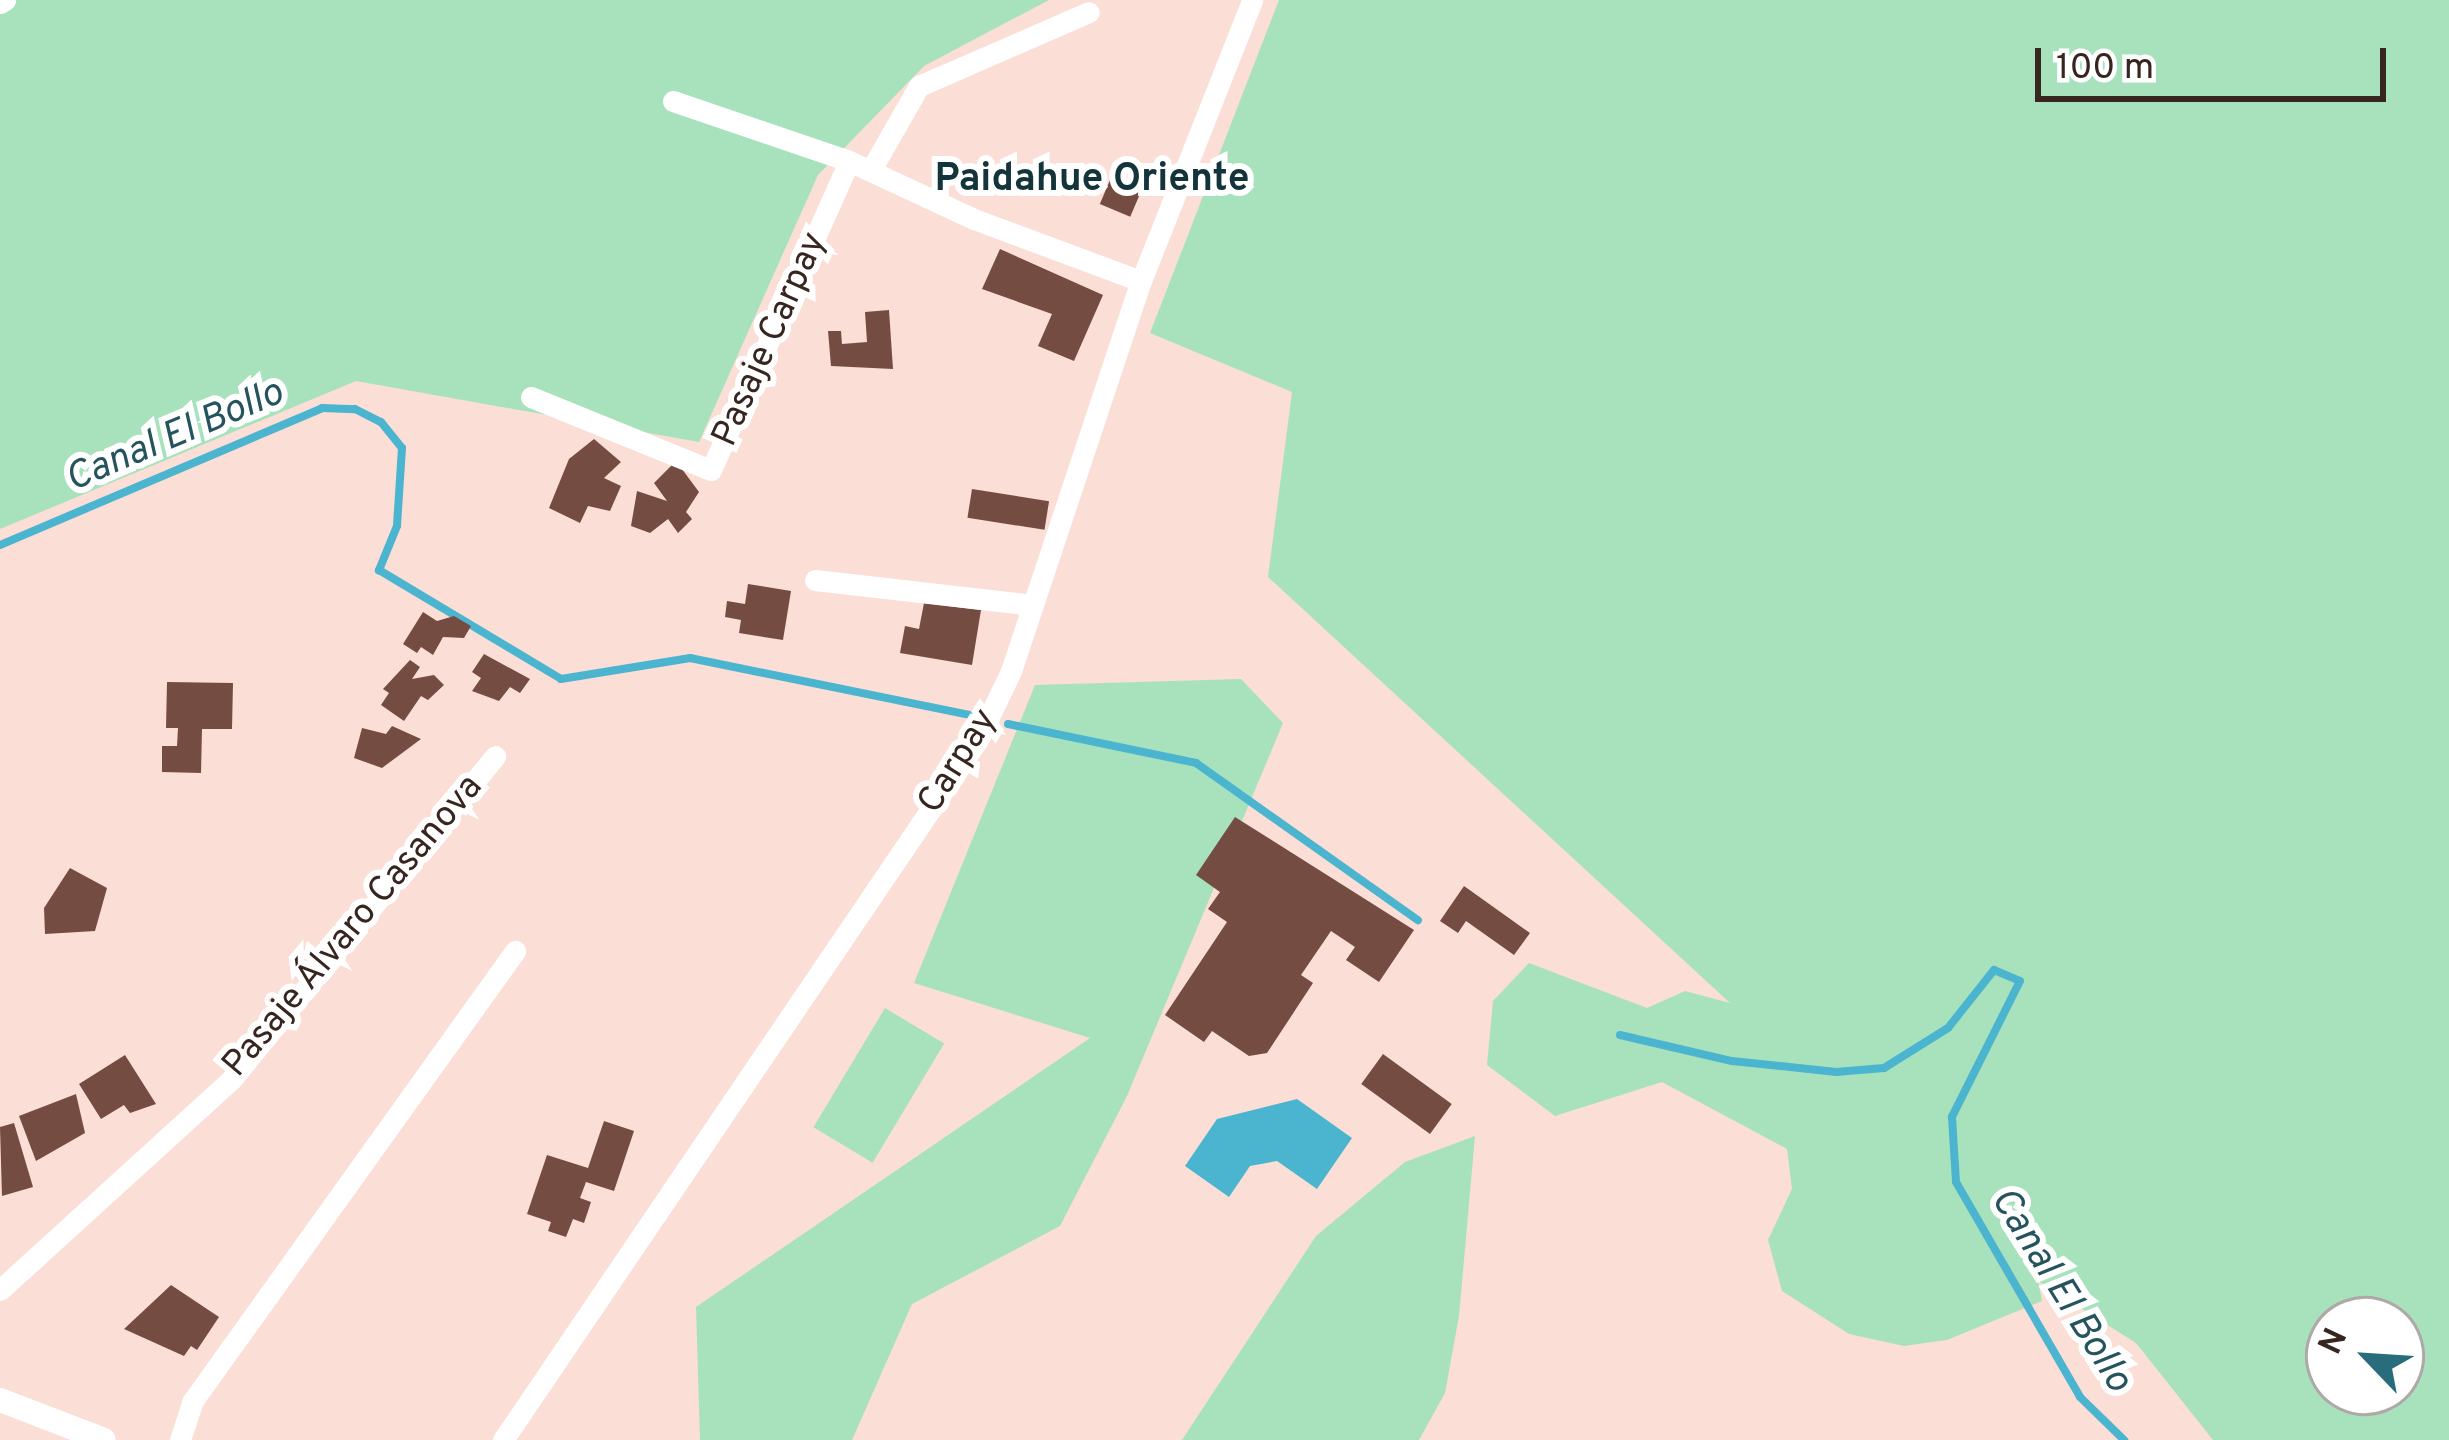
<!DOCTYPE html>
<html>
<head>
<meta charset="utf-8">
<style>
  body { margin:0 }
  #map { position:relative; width:2449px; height:1440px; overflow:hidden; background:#fbded5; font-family:Overpass,sans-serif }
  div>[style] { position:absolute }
  .green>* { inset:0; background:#a8e2bd; transform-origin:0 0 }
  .water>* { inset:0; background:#4bb5cf }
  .stream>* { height:8px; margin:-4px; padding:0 4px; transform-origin:4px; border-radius:4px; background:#4bb5cf }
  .building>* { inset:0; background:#754c41; transform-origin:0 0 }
  .minor>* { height:21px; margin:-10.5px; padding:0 10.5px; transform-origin:10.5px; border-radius:10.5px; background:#fff }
  .tertiary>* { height:24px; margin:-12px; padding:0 12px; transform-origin:12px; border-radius:12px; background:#fff }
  span { translate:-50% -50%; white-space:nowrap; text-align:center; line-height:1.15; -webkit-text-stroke:12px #fff; paint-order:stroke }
  .street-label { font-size:36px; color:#372520 }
  .neighbourhood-label { font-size:39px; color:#14343c; font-weight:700 }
  .water-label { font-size:39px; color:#25535e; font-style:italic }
  .north { position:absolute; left:2305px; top:1296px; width:120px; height:120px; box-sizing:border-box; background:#fff; border:3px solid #afa8a6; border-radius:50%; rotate:295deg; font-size:33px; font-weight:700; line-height:48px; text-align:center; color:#372520 }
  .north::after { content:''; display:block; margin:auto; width:42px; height:54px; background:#296d7d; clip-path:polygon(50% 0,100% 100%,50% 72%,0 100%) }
  .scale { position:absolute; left:2035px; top:48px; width:351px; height:54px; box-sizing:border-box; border:6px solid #372520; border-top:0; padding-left:15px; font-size:36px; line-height:42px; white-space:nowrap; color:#372520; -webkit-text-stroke:9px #fff; paint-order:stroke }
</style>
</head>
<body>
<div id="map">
  <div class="green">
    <i style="clip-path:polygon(0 0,1049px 0,924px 66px,818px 175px,699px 442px,356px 381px,0 529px)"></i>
    <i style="clip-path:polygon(evenodd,1279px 0,2449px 0,2449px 1440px,2213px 1440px,2136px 1343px,2038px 1281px,2042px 1301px,1947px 1340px,1904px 1346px,1849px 1334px,1782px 1291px,1768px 1240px,1792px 1189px,1787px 1149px,1662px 1082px,1555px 1116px,1487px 1065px,1493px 1001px,1529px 963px,1647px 1008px,1685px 991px,1730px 1003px,1268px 577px,1292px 392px,1150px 333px,1279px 0,2329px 1320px,2401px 1320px,2401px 1392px,2329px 1392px,2329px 1320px)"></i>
    <i style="clip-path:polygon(1241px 679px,1283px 723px,1127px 1096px,1060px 1226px,912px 1304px,852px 1440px,700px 1440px,696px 1307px,1090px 1038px,914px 983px,1035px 685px)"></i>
    <i style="left:885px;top:1008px;width:69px;height:139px;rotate:31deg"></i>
    <i style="clip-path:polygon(1475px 1136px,1459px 1316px,1445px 1393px,1419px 1440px,1182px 1440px,1316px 1236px,1405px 1162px)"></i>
  </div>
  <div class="water">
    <i style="clip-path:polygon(1297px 1099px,1352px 1138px,1317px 1189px,1277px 1161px,1250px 1166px,1229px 1197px,1185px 1166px,1217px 1119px)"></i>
  </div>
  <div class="stream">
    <i style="left:0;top:545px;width:350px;rotate:-23deg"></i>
    <i style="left:322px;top:408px;width:33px;rotate:2deg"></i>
    <i style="left:355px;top:409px;width:29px;rotate:27deg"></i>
    <i style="left:381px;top:422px;width:33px;rotate:51deg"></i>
    <i style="left:402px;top:448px;width:78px;rotate:93.7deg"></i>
    <i style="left:397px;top:526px;width:48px;rotate:112.2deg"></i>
    <i style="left:379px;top:570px;width:212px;rotate:30.9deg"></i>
    <i style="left:561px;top:679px;width:131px;rotate:-9.2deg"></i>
    <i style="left:690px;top:658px;width:285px;rotate:11.5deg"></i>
    <i style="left:1008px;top:724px;width:192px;rotate:11.7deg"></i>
    <i style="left:1196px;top:763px;width:272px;rotate:35.3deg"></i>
    <i style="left:1620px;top:1035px;width:115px;rotate:13.1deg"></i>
    <i style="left:1732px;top:1061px;width:105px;rotate:6deg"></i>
    <i style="left:1836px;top:1072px;width:48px;rotate:-4.8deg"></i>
    <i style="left:1884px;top:1068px;width:75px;rotate:-32deg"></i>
    <i style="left:1948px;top:1028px;width:74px;rotate:-51.6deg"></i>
    <i style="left:1994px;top:970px;width:28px;rotate:23deg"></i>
    <i style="left:2020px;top:981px;width:152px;rotate:116.6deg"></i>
    <i style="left:1952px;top:1117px;width:65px;rotate:86.5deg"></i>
    <i style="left:1956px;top:1182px;width:248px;rotate:60deg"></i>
    <i style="left:2080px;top:1397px;width:62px;rotate:44.3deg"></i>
  </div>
  <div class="building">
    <i style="left:1110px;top:180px;width:33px;height:26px;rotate:23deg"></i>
    <i style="clip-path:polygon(1000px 249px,1103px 295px,1074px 361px,1038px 346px,1052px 314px,982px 289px)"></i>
    <i style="clip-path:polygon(889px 310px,893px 369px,831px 366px,828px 331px,841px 331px,842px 344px,867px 342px,865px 312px)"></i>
    <i style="clip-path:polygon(594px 439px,621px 462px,604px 478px,621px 486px,610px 511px,588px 506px,580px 523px,549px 508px,569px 459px)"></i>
    <i style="clip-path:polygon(676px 461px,699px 492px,686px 512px,692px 519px,678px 533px,668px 519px,650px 533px,631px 526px,637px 491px,667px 501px,654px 483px)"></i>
    <i style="left:972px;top:489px;width:78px;height:29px;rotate:9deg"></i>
    <i style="clip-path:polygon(748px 584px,791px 591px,783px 640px,739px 633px,741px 620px,725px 617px,727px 601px,745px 604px)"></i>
    <i style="clip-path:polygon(924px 603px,981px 610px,972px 665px,900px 653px,905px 626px,919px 629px)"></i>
    <i style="clip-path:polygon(423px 612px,437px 621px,454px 616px,471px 626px,464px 638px,443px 637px,433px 655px,421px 647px,417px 653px,403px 644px)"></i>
    <i style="clip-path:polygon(484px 654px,530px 679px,520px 693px,510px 687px,499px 701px,472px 691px,481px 678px,472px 672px)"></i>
    <i style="clip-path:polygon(410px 660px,420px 667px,412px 679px,434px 675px,444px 685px,428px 700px,421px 696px,404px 721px,381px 705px,389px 693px,383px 689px)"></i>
    <i style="clip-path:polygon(167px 682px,233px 683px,232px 729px,202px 729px,201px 773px,162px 772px,162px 746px,177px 746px,178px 728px,166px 728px)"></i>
    <i style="clip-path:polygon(392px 726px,421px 739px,382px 768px,354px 758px,362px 728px,386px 734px)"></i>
    <i style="clip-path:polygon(1235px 817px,1414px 930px,1379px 982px,1346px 960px,1355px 947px,1331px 931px,1301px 975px,1313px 983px,1267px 1053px,1249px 1056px,1212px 1031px,1204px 1042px,1165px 1015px,1227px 922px,1208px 909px,1220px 892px,1196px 875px)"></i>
    <i style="clip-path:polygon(70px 868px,107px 888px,95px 931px,45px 934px,44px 908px)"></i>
    <i style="clip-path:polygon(1464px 886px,1530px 933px,1514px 955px,1466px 921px,1458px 933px,1440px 921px)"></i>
    <i style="left:1383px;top:1054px;width:85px;height:37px;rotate:36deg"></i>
    <i style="clip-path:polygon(125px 1055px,156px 1104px,130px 1113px,124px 1105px,101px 1119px,79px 1084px)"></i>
    <i style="clip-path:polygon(76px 1094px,85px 1133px,36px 1161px,19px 1116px)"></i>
    <i style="clip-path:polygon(604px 1121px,634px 1131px,614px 1191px,586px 1182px,580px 1198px,591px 1202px,584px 1223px,573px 1219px,566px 1237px,548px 1231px,551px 1222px,527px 1214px,547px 1155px,588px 1168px)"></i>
    <i style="clip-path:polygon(14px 1123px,33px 1187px,2px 1196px,0 1127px)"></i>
    <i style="clip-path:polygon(171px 1285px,219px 1317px,197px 1350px,191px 1346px,184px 1356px,124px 1329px)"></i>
  </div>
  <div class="minor">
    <i style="left:0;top:3px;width:6px;rotate:-31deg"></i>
    <i style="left:673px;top:101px;width:186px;rotate:18.8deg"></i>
    <i style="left:872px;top:168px;width:95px;rotate:-60.2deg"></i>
    <i style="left:919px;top:86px;width:185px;rotate:-23.5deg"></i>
    <i style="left:531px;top:397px;width:194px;rotate:22.1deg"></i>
    <i style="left:711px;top:470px;width:338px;rotate:-65.9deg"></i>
    <i style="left:849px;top:161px;width:138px;rotate:24.9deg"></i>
    <i style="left:974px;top:219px;width:178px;rotate:20.4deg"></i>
    <i style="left:815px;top:580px;width:219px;rotate:6.5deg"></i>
    <i style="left:0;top:1290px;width:312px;rotate:-42.3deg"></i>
    <i style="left:231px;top:1080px;width:418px;rotate:-50.8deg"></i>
    <i style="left:180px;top:1440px;width:40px;rotate:-72deg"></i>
    <i style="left:192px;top:1402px;width:555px;rotate:-54.39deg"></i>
    <i style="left:503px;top:1440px;width:848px;rotate:-55.86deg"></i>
    <i style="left:979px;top:738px;width:74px;rotate:-64.5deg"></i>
    <i style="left:1011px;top:671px;width:411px;rotate:-71.6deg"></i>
    <i style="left:1141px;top:281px;width:302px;rotate:-68.4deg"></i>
  </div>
  <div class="tertiary">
    <i style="left:0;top:1400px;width:111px;rotate:21deg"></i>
  </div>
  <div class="street-label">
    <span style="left:771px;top:340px;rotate:-66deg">Pasaje Carpay</span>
    <span style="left:959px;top:762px;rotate:-58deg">Carpay</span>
    <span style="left:354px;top:927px;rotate:-50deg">Pasaje Álvaro Casanova</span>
  </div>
  <div class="neighbourhood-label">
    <span style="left:1092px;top:181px">Paidahue Oriente</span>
  </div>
  <div class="water-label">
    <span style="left:175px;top:438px;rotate:-23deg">Canal El Bollo</span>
    <span style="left:2059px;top:1291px;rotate:58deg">Canal El Bollo</span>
  </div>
  <div class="north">N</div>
  <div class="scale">100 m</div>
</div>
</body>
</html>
